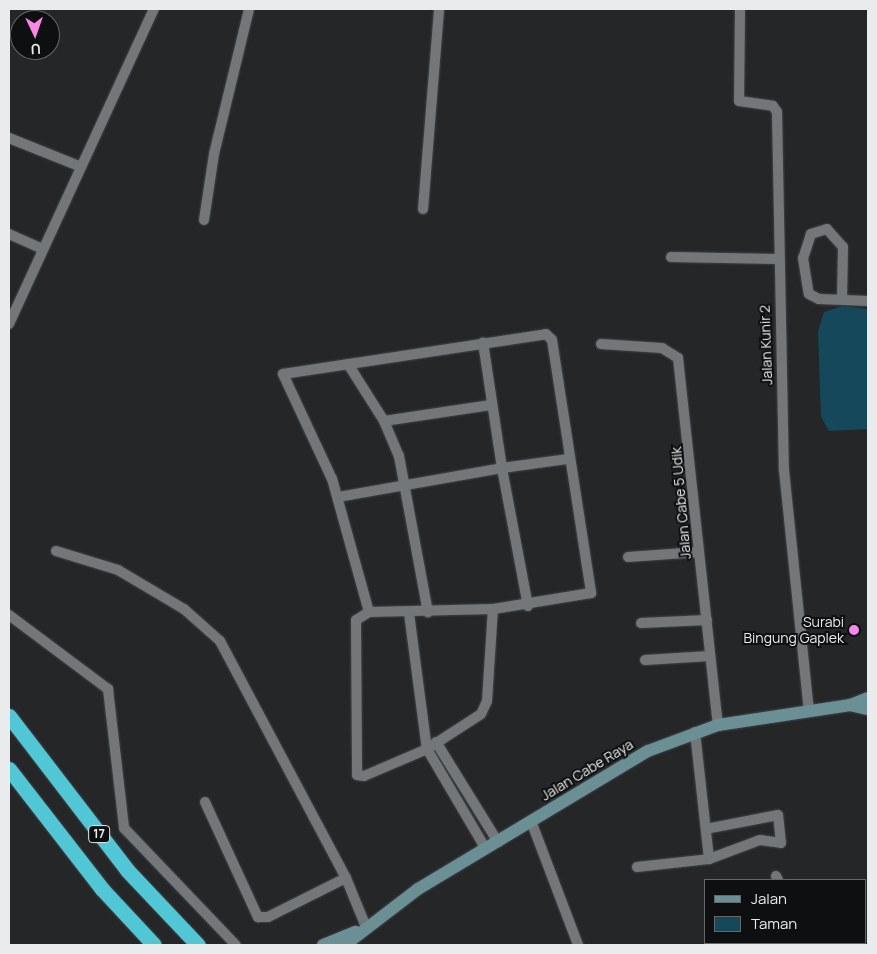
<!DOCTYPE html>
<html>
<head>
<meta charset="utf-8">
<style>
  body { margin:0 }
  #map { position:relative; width:877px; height:954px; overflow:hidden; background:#242628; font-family:Manrope,sans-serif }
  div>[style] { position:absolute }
  .green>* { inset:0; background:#16485b }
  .roads { filter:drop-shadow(0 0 1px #424446) drop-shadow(0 0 1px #424446) }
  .minor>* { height:10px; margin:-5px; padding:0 5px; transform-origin:5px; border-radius:5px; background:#747779 }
  .secondary>* { height:12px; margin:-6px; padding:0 6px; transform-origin:6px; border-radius:6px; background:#6a8f95 }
  .motorway>* { height:15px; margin:-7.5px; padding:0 7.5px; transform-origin:7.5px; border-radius:7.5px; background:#51c7d6 }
  .dots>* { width:14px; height:14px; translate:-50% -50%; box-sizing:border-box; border:2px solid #0e0f10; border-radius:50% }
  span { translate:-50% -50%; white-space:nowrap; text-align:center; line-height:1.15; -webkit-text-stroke:4px #0e0f10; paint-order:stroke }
  .shield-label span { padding:1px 4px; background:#0e0f10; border:1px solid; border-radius:4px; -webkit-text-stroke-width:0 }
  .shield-label { font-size:12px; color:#e9ebec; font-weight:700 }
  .street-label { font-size:14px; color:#e9ebec }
  .poi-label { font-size:14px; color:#e9ebec }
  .right { translate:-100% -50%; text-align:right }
  .frame { position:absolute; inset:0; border:10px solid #e9ebec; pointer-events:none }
  .legend { position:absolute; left:704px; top:879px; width:162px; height:65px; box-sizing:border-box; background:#0e0f10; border:1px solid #666768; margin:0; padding:6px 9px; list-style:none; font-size:15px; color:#e9ebec }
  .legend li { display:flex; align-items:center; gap:10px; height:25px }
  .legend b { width:25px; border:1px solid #666768 }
  .north { position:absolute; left:10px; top:10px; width:50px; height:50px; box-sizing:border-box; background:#0e0f10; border:1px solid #666768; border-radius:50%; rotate:177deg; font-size:14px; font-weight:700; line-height:20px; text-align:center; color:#e9ebec }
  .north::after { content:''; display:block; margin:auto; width:18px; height:22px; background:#fa87e7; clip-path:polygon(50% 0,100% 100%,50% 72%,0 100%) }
</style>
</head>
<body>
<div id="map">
  <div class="green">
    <i style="clip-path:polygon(842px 306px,867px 309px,868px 429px,829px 431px,821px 417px,818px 332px,824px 312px)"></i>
  </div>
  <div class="roads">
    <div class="minor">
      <i style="left:740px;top:9px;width:92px;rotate:90.6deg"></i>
      <i style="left:739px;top:101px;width:34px;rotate:8deg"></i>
      <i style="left:773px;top:106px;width:7px;rotate:56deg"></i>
      <i style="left:777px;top:112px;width:358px;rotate:88.9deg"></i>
      <i style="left:784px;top:470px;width:242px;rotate:84.1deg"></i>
      <i style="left:9px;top:138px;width:75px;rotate:21.8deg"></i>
      <i style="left:423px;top:209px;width:201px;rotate:-85.4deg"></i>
      <i style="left:204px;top:220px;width:67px;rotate:-81.4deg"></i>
      <i style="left:214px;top:154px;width:149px;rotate:-76.4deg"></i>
      <i style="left:9px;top:234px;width:35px;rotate:24deg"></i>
      <i style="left:671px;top:257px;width:106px;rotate:1.1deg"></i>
      <i style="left:842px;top:299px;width:52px;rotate:-88.9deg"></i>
      <i style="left:843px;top:247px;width:24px;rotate:-132deg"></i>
      <i style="left:827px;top:229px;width:17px;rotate:163deg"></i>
      <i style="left:811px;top:234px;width:25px;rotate:108deg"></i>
      <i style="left:803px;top:258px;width:36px;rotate:81deg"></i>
      <i style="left:809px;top:294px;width:11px;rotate:27deg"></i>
      <i style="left:819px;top:299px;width:49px;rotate:2.3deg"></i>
      <i style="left:9px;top:324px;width:347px;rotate:-65.3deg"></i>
      <i style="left:601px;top:344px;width:61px;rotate:3.8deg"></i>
      <i style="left:662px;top:348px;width:19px;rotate:32deg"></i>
      <i style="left:678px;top:358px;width:369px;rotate:83.8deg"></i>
      <i style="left:348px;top:364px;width:67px;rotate:57.7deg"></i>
      <i style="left:384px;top:421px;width:38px;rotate:67deg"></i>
      <i style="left:399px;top:456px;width:159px;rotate:79.5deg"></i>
      <i style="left:384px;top:421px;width:108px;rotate:-8.5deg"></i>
      <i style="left:338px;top:497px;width:167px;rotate:-10deg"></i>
      <i style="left:502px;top:468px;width:127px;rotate:-98.6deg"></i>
      <i style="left:56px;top:551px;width:65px;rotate:17deg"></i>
      <i style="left:118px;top:570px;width:77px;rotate:30.6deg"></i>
      <i style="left:184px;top:609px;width:48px;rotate:41.6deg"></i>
      <i style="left:220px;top:641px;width:268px;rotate:62deg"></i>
      <i style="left:346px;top:878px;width:53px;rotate:67.8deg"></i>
      <i style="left:628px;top:557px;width:71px;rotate:-4deg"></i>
      <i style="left:528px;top:606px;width:140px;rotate:-100.7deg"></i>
      <i style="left:502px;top:468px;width:67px;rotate:-7.8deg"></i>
      <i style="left:369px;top:612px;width:138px;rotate:-105.5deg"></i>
      <i style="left:332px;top:479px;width:116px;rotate:-115deg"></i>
      <i style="left:283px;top:374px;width:266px;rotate:-8.6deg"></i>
      <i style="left:546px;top:334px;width:8px;rotate:45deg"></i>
      <i style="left:552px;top:340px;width:256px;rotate:81.2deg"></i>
      <i style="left:591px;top:593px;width:99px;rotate:170.7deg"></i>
      <i style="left:493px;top:609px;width:124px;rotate:178.6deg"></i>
      <i style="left:369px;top:612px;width:15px;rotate:148deg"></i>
      <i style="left:356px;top:620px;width:155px;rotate:89.6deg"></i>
      <i style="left:357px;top:775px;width:7px;rotate:8deg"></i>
      <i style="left:364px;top:776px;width:69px;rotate:-23.2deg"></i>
      <i style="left:427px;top:749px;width:64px;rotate:-32.9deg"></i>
      <i style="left:481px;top:714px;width:14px;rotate:-65deg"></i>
      <i style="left:487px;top:701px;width:92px;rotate:-86.3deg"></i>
      <i style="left:409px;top:613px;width:137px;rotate:82.5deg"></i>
      <i style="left:427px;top:749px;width:116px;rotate:59.5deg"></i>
      <i style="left:9px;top:615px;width:124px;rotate:36.8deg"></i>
      <i style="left:108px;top:689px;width:140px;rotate:83.4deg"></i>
      <i style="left:124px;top:828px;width:162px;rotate:46.3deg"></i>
      <i style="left:641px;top:623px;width:66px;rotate:-2.6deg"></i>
      <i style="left:645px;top:660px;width:65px;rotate:-3.5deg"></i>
      <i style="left:695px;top:732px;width:128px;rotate:83.7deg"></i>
      <i style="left:436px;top:742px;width:118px;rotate:58.2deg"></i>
      <i style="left:205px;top:802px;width:127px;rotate:65.3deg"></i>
      <i style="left:258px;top:917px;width:10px"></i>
      <i style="left:268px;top:917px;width:87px;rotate:-26.6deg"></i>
      <i style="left:531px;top:821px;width:133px;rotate:69.2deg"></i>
      <i style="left:637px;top:867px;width:72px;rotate:-6.3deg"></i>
      <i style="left:709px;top:859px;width:54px;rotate:-20.4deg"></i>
      <i style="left:760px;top:840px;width:21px;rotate:8deg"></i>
      <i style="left:781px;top:843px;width:28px;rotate:-96deg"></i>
      <i style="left:778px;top:815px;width:73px;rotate:169deg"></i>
      <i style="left:776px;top:876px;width:4px;rotate:63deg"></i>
      <i style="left:722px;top:943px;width:2px;rotate:90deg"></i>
      <i style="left:778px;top:943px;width:2px;rotate:90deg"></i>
      <i style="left:836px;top:945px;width:5px;rotate:-22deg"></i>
    </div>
    <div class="secondary">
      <i style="left:850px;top:705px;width:18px;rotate:13deg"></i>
      <i style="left:323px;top:945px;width:35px;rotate:-22deg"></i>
      <i style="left:345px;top:945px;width:92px;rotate:-37.5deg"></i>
      <i style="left:418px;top:889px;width:268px;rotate:-31deg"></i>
      <i style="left:648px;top:751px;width:75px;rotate:-20.4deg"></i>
      <i style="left:718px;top:725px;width:134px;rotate:-8.6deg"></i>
      <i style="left:850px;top:705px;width:19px;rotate:-21deg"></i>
    </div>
    <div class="motorway">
      <i style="left:9px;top:716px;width:194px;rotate:52.5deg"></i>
      <i style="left:127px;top:870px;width:103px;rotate:46.6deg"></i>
      <i style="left:9px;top:769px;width:152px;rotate:52.2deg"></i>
      <i style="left:102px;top:889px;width:76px;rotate:47.1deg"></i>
    </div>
  </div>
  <div class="dots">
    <i style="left:854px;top:630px;background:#fa87e7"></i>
  </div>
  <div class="shield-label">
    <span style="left:99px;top:834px">17</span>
  </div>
  <div class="street-label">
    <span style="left:766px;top:345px;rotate:-92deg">Jalan Kunir 2</span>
    <span style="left:681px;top:503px;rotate:-95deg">Jalan Cabe 5 Udik</span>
    <span style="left:587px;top:770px;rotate:-31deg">Jalan Cabe Raya</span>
  </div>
  <div class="poi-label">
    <span class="right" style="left:844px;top:630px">Surabi<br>Bingung Gaplek</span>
  </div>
  <div class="frame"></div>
  <ul class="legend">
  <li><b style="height:6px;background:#6a8f95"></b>Jalan</li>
  <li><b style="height:14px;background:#16485b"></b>Taman</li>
  </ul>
  <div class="north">U</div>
</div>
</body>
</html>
